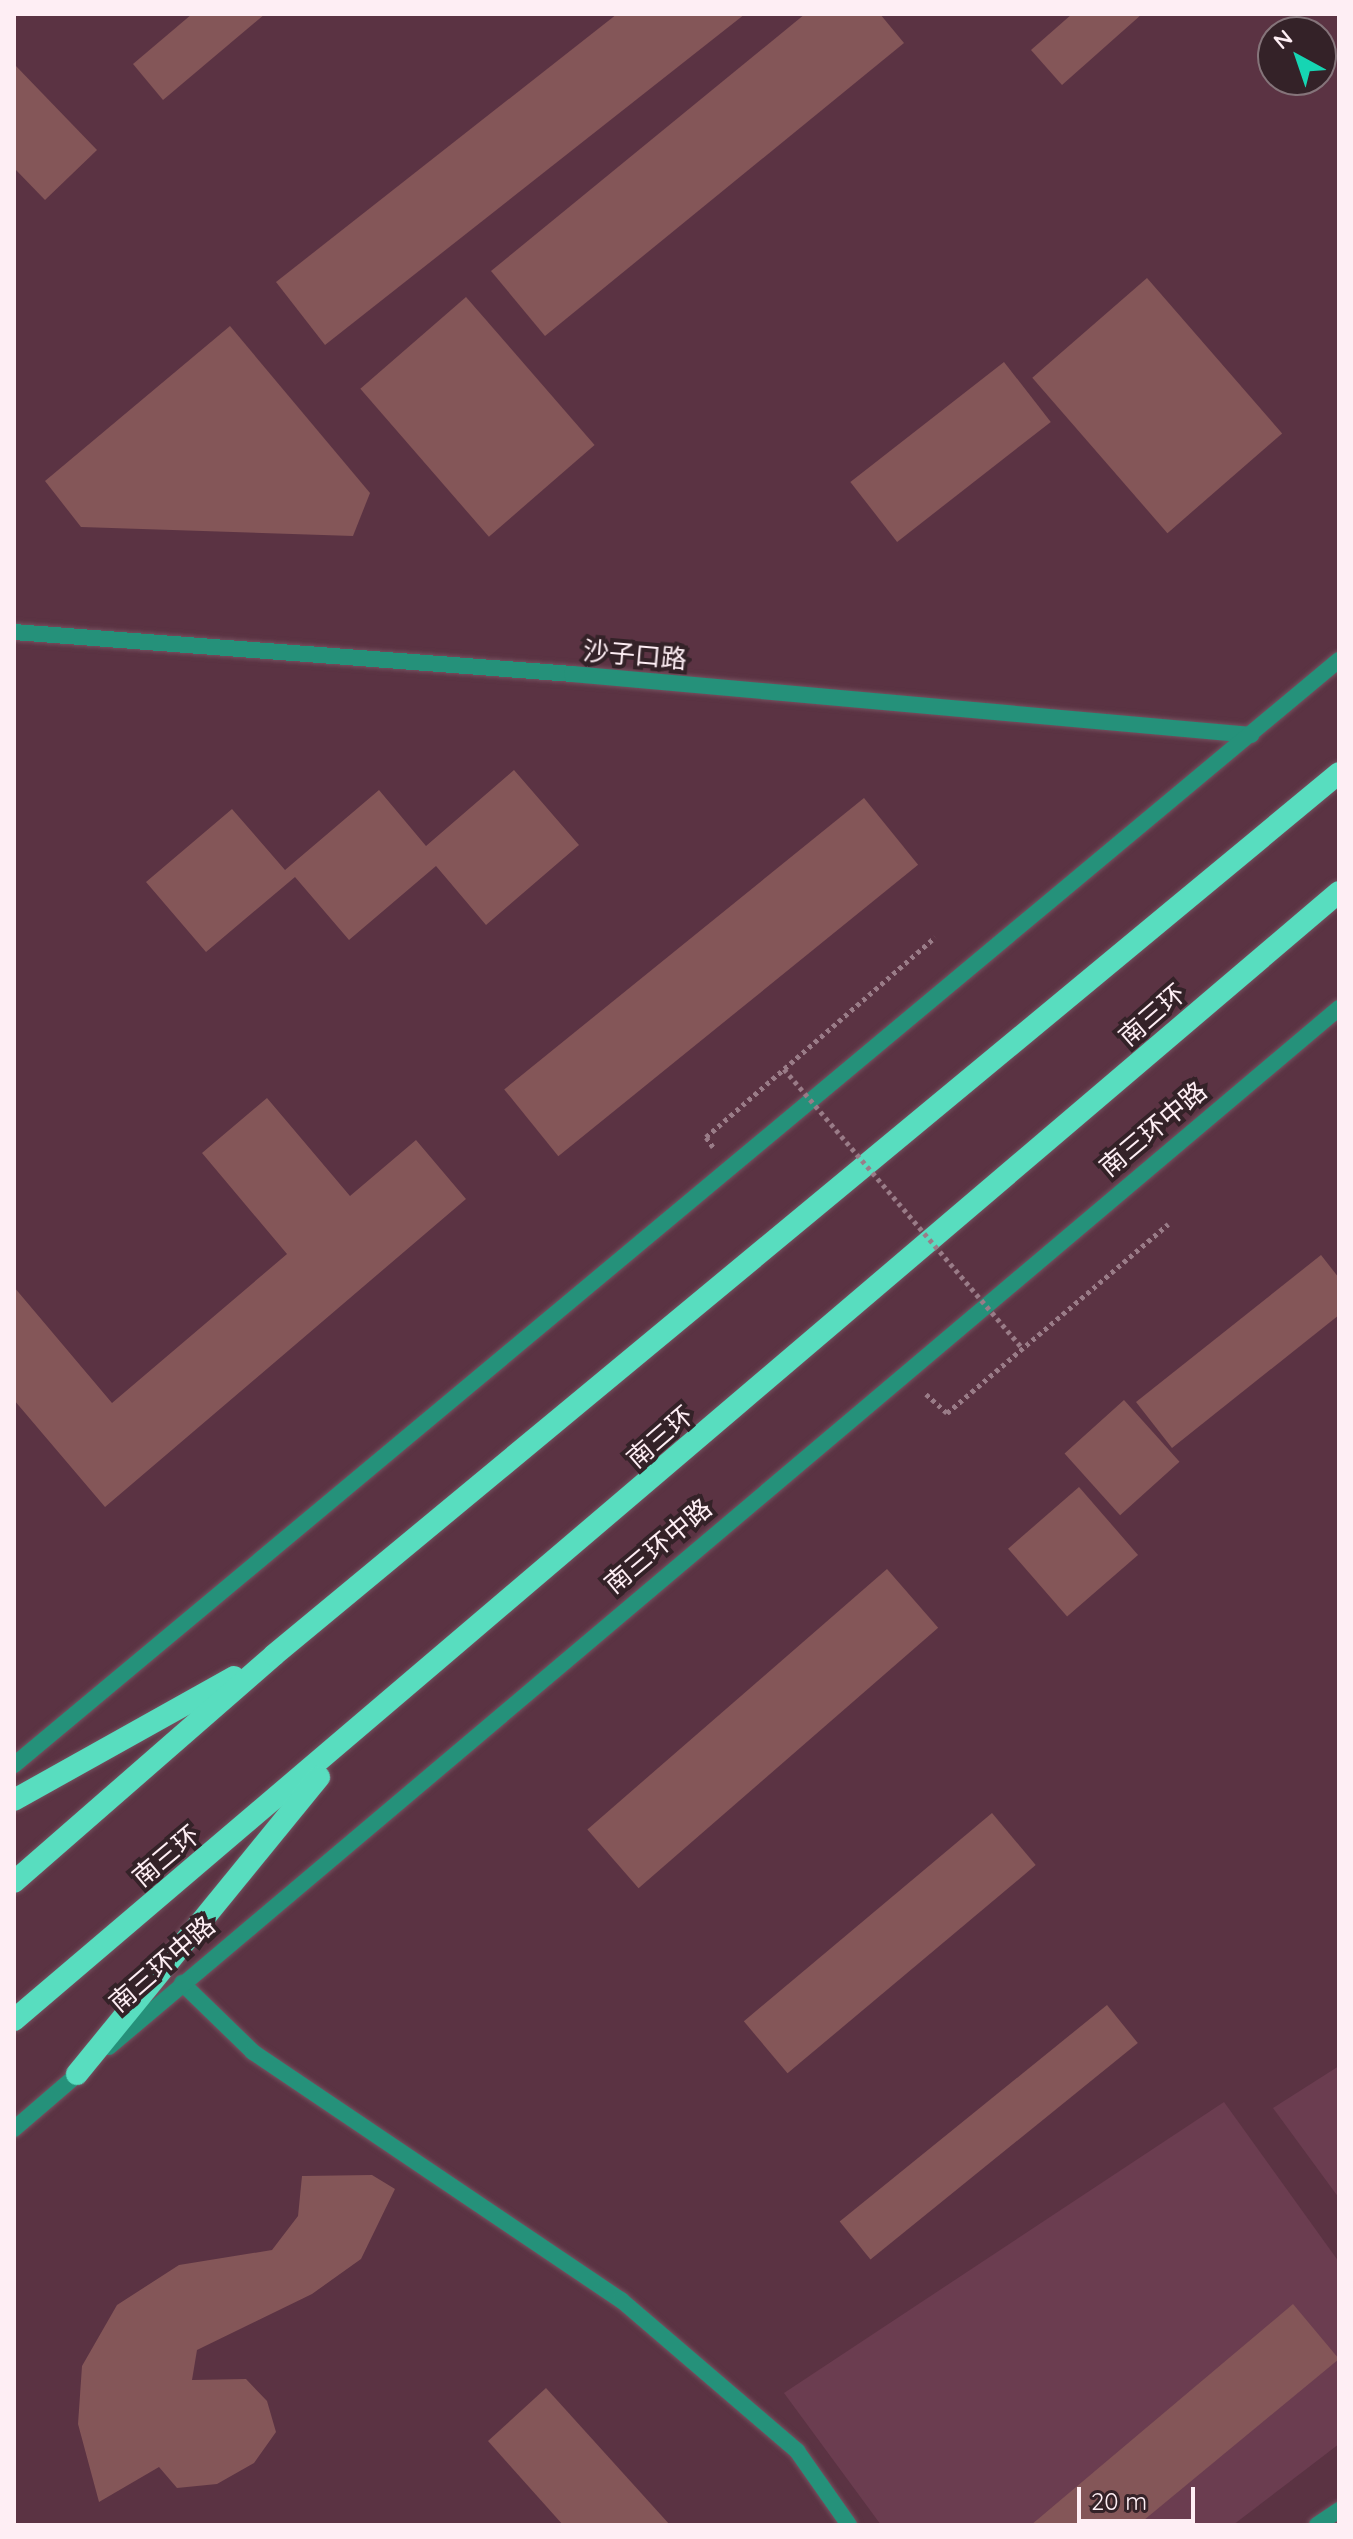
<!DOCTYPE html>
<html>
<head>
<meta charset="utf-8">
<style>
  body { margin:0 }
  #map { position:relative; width:1353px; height:2539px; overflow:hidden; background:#5b3343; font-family:Quicksand,"Noto Sans SC",sans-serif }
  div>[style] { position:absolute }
  .built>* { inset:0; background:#6b3d50 }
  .building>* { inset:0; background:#845658; transform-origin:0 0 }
  .path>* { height:5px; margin-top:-2.5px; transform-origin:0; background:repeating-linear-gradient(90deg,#9a7c88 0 4px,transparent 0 8px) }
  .roads { filter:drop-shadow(0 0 2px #75515f) drop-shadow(0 0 2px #75515f) }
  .minor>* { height:16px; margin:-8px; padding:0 8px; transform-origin:8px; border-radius:8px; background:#25917a }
  .tertiary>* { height:16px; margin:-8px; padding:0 8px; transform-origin:8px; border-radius:8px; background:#25917a }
  .trunk>* { height:22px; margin:-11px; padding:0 11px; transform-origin:11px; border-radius:11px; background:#58ddbf }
  .path-bridge>* { height:5px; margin-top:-2.5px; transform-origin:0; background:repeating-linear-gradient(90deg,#9a7c88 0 4px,transparent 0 8px) }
  span { translate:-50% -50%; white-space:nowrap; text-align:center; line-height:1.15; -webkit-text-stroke:8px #342228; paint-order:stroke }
  .street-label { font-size:26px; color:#feeef4 }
  .frame { position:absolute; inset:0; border:16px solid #feeef4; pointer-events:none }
  .north { position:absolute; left:1257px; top:16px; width:80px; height:80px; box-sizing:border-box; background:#342228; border:2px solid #85747a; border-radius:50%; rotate:320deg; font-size:22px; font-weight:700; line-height:32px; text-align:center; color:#feeef4 }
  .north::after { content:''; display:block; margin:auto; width:28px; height:36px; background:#16d5b3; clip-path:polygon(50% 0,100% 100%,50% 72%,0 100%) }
  .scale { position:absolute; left:1077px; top:2487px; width:118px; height:36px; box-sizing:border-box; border:4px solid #feeef4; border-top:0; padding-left:10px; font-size:24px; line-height:28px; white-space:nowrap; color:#feeef4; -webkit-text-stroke:6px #342228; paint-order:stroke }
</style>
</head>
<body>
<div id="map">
  <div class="built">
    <i style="clip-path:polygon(1339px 2066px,1339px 2198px,1273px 2108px)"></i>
    <i style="clip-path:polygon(1224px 2102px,1339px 2262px,1339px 2444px,1233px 2525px,881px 2525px,784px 2393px)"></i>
  </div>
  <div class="building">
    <i style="clip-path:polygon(192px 14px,265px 14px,163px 100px,133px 64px)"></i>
    <i style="clip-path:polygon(617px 14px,745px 14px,325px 345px,276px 282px)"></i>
    <i style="clip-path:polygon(805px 14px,880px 14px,904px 43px,545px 336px,491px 271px)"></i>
    <i style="clip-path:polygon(1072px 14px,1142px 14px,1062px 85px,1031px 50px)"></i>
    <i style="clip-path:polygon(14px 64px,97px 150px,45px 200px,14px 168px)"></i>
    <i style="left:1147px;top:278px;width:206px;height:152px;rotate:49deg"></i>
    <i style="left:466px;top:297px;width:196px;height:140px;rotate:49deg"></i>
    <i style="clip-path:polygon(230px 326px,370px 493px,353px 536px,81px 527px,45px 481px)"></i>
    <i style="left:1004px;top:362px;width:76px;height:195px;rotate:52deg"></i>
    <i style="clip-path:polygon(514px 770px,579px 845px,486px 925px,436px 866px,349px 940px,295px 877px,206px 952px,146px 882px,232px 809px,285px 870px,379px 790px,426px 846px)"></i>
    <i style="left:864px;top:798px;width:86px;height:463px;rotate:51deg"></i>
    <i style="clip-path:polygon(267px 1098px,350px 1196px,416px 1140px,466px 1199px,105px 1507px,14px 1400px,14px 1287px,112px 1403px,287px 1254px,202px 1153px)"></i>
    <i style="clip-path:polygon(1321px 1255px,1339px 1278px,1339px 1315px,1172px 1448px,1136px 1402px)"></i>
    <i style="left:1124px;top:1400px;width:83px;height:80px;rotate:48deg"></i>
    <i style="left:1079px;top:1487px;width:90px;height:94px;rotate:49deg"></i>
    <i style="left:887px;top:1569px;width:78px;height:397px;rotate:49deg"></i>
    <i style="left:992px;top:1813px;width:68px;height:324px;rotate:50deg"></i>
    <i style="left:1107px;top:2005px;width:49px;height:344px;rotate:51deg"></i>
    <i style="clip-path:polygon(372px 2175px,395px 2189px,361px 2259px,312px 2294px,197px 2350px,192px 2380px,246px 2379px,267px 2401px,276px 2432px,254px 2463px,217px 2484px,177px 2488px,159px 2467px,99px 2502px,78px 2424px,82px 2366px,117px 2305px,179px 2265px,272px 2250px,298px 2216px,302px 2176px)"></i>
    <i style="clip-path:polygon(1293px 2304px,1339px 2359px,1138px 2525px,1031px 2525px)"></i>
    <i style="clip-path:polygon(546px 2388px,670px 2525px,563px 2525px,488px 2441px)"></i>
  </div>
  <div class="path">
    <i style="left:713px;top:1147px;width:12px;rotate:-125deg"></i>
    <i style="left:706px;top:1137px;width:304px;rotate:-41.1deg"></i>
    <i style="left:926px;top:1394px;width:28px;rotate:42deg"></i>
    <i style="left:947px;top:1413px;width:291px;rotate:-40.5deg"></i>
  </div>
  <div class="roads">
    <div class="minor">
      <i style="left:182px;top:1983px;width:99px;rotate:44.2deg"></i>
      <i style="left:253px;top:2052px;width:444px;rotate:34deg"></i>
      <i style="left:621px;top:2300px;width:232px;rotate:40.6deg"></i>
      <i style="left:797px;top:2451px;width:90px;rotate:54.9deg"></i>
      <i style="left:1317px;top:2525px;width:27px;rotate:-34deg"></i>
    </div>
    <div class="tertiary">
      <i style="left:14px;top:632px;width:560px;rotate:4.3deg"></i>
      <i style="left:572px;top:674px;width:682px;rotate:5.13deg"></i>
      <i style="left:14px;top:1765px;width:1725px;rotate:-39.83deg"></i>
      <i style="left:109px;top:2047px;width:1610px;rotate:-40.19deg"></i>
      <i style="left:14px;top:2129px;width:95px;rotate:-40.7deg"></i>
    </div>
    <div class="trunk">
      <i style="left:14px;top:1800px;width:252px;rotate:-29.2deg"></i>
      <i style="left:14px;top:1882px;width:345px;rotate:-41.1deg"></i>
      <i style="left:274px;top:1655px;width:1383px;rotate:-39.63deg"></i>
      <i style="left:14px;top:2020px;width:1740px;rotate:-40.41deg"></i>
      <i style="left:77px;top:2074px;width:383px;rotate:-50.8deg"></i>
    </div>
  </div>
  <div class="path-bridge">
    <i style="left:784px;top:1069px;width:367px;rotate:49.5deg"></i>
  </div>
  <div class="street-label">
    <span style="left:635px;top:655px;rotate:5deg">沙子口路</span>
    <span style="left:1152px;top:1015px;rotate:-41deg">南三环</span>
    <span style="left:1153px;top:1129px;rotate:-40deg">南三环中路</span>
    <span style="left:660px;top:1437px;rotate:-41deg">南三环</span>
    <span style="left:658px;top:1546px;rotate:-40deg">南三环中路</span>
    <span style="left:166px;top:1856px;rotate:-40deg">南三环</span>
    <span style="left:162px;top:1964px;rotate:-41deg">南三环中路</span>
  </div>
  <div class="frame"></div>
  <div class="north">N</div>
  <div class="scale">20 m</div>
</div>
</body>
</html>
